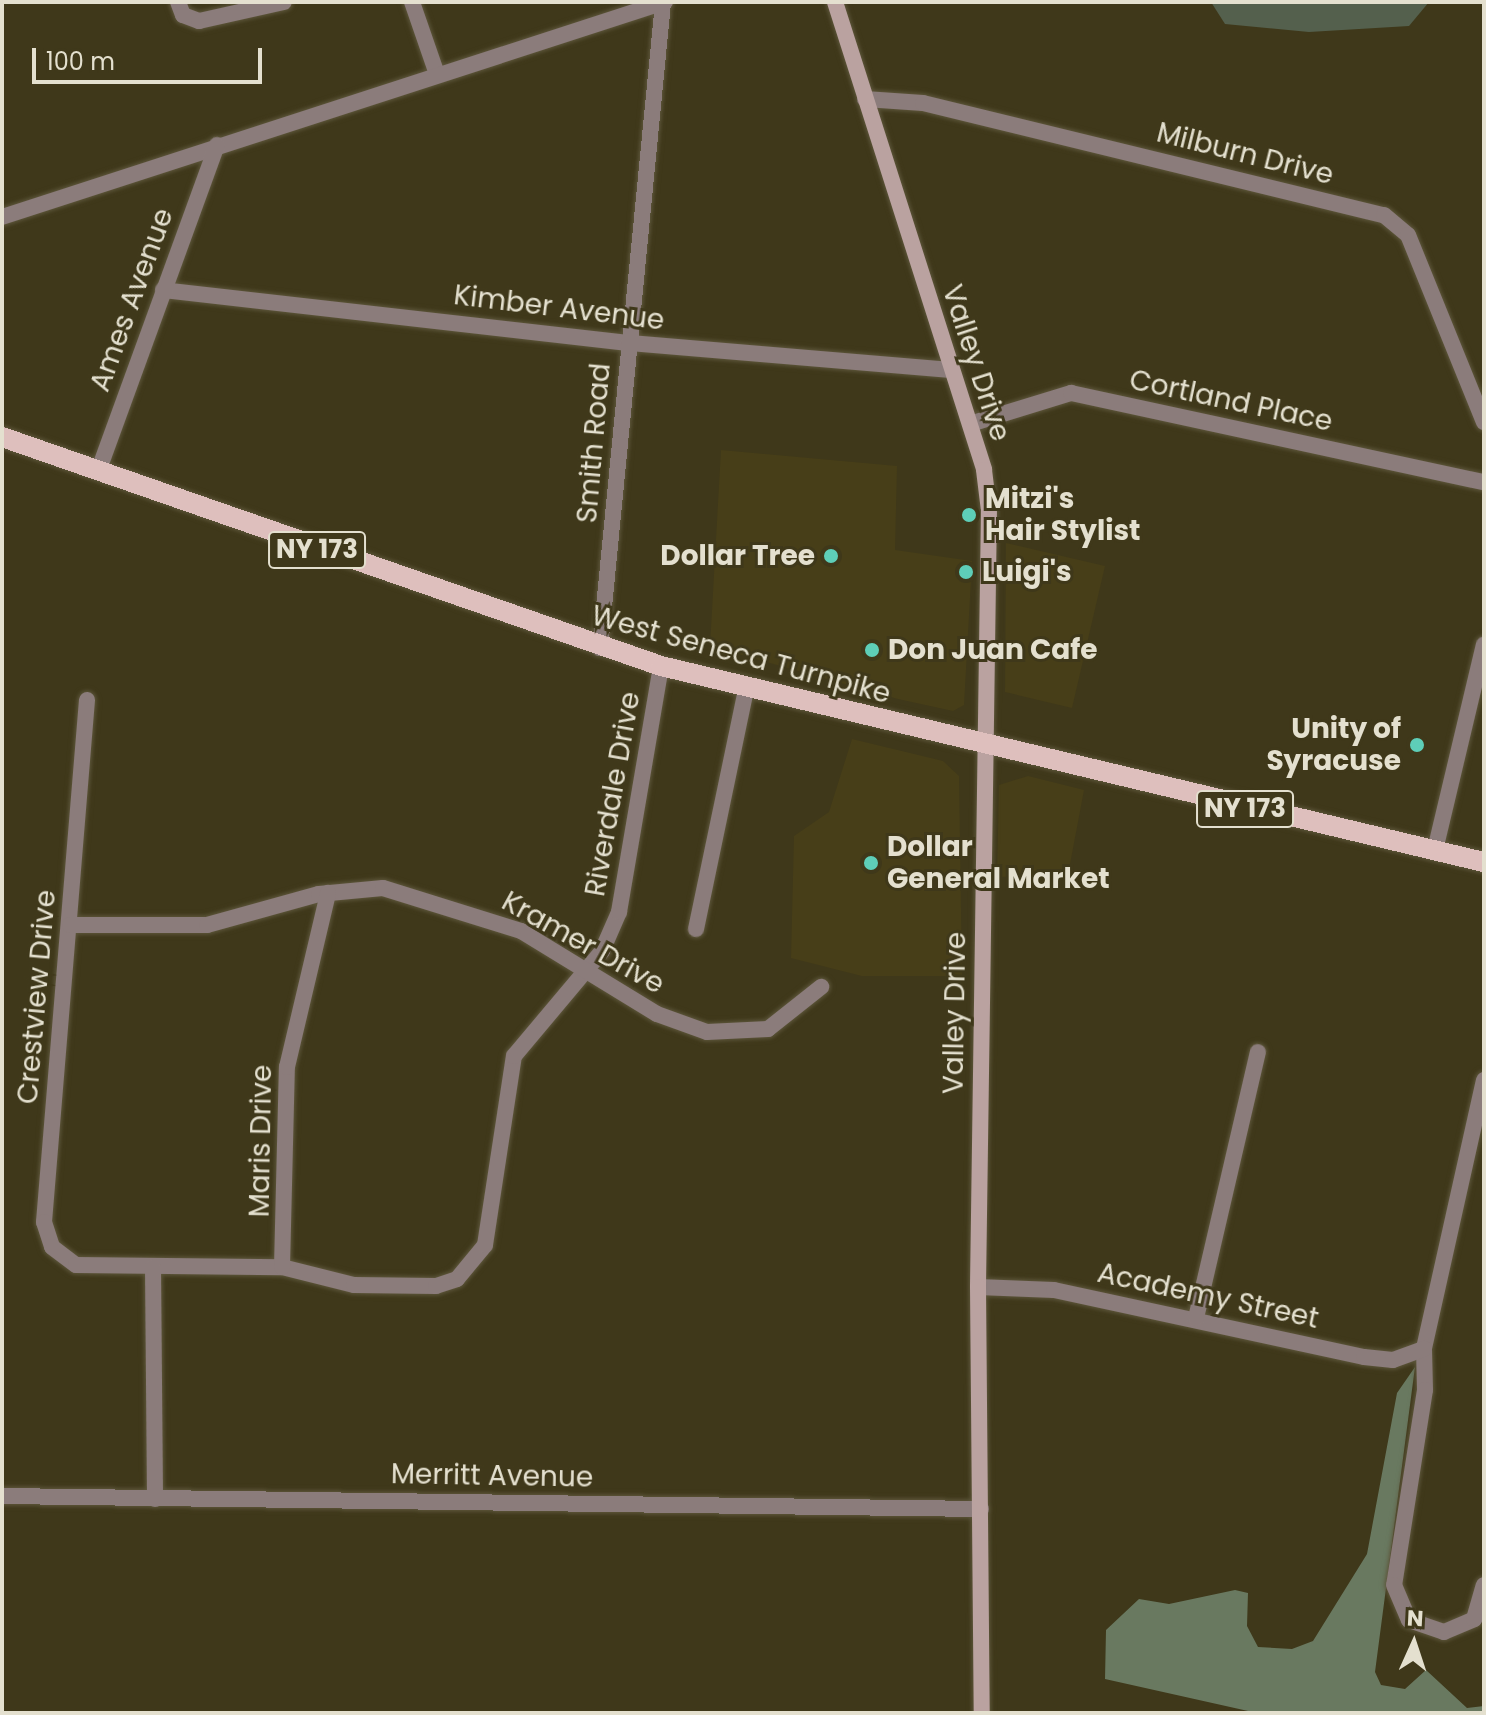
<!DOCTYPE html>
<html>
<head>
<meta charset="utf-8">
<style>
  body { margin:0 }
  #map { position:relative; width:1486px; height:1715px; overflow:hidden; background:#3f381a; font-family:Poppins,sans-serif }
  div>[style] { position:absolute }
  .built>* { inset:0; background:#473e18 }
  .green>* { inset:0; background:#54604d }
  .forest>* { inset:0; background:#697960 }
  .roads { filter:drop-shadow(0 0 2px #5d563b) drop-shadow(0 0 2px #5d563b) }
  .street>* { height:16px; margin:-8px; padding:0 8px; transform-origin:8px; border-radius:8px; background:#8b7c7b }
  .secondary>* { height:16px; margin:-8px; padding:0 8px; transform-origin:8px; border-radius:8px; background:#baa2a0 }
  .primary>* { height:20px; margin:-10px; padding:0 10px; transform-origin:10px; border-radius:10px; background:#debfbd }
  .dots>* { width:22px; height:22px; translate:-50% -50%; box-sizing:border-box; border:4px solid #3f381a; border-radius:50% }
  span { translate:-50% -50%; white-space:nowrap; text-align:center; line-height:1.15; -webkit-text-stroke:6px #3f381a; paint-order:stroke }
  .shield-label span { padding:2px 6px; background:#3f381a; border:2px solid; border-radius:6px; -webkit-text-stroke-width:0 }
  .shield-label { font-size:26px; color:#e4e0cf; font-weight:700 }
  .street-label { font-size:28px; color:#e4e0cf }
  .poi-label { font-size:28px; color:#e4e0cf; font-weight:700 }
  .left { translate:0 -50%; text-align:left }
  .right { translate:-100% -50%; text-align:right }
  .frame { position:absolute; inset:0; border:4px solid #e4e0cf; pointer-events:none }
  .north { position:absolute; left:1374px; top:1603px; width:80px; height:80px; -webkit-text-stroke:6px #3f381a; paint-order:stroke; rotate:3deg; font-size:22px; font-weight:700; line-height:32px; text-align:center; color:#e4e0cf }
  .north::after { content:''; display:block; margin:auto; width:28px; height:36px; background:#e4e0cf; clip-path:polygon(50% 0,100% 100%,50% 72%,0 100%) }
  .scale { position:absolute; left:32px; top:48px; width:230px; height:36px; box-sizing:border-box; border:4px solid #e4e0cf; border-top:0; padding-left:10px; font-size:24px; line-height:28px; white-space:nowrap; color:#e4e0cf; -webkit-text-stroke:6px #3f381a; paint-order:stroke }
</style>
</head>
<body>
<div id="map">
  <div class="built">
    <i style="clip-path:polygon(721px 450px,897px 466px,895px 550px,972px 561px,964px 705px,953px 711px,898px 699px,710px 646px)"></i>
    <i style="clip-path:polygon(1006px 543px,1105px 566px,1072px 708px,1005px 692px)"></i>
    <i style="clip-path:polygon(852px 739px,943px 761px,959px 776px,962px 976px,862px 976px,791px 958px,794px 836px,829px 812px)"></i>
    <i style="clip-path:polygon(1028px 776px,1084px 790px,1068px 875px,997px 877px,999px 785px)"></i>
  </div>
  <div class="green">
    <i style="clip-path:polygon(1211px 2px,1429px 2px,1409px 26px,1309px 32px,1225px 24px)"></i>
  </div>
  <div class="forest">
    <i style="clip-path:polygon(1415px 1367px,1375px 1672px,1381px 1685px,1405px 1689px,1426px 1670px,1467px 1708px,1484px 1706px,1484px 1713px,1257px 1713px,1105px 1679px,1106px 1630px,1139px 1599px,1169px 1604px,1235px 1590px,1248px 1593px,1247px 1626px,1258px 1647px,1292px 1649px,1313px 1641px,1367px 1554px,1397px 1393px)"></i>
  </div>
  <div class="roads">
    <div class="street">
      <i style="left:178px;top:2px;width:14px;rotate:69deg"></i>
      <i style="left:183px;top:15px;width:17px;rotate:21deg"></i>
      <i style="left:199px;top:21px;width:87px;rotate:-12.6deg"></i>
      <i style="left:412px;top:2px;width:76px;rotate:70.9deg"></i>
      <i style="left:865px;top:99px;width:58px;rotate:3.9deg"></i>
      <i style="left:923px;top:103px;width:474px;rotate:13.7deg"></i>
      <i style="left:1384px;top:215px;width:31px;rotate:40deg"></i>
      <i style="left:1408px;top:235px;width:202px;rotate:67.9deg"></i>
      <i style="left:2px;top:217px;width:697px;rotate:-17.97deg"></i>
      <i style="left:163px;top:290px;width:469px;rotate:6.5deg"></i>
      <i style="left:629px;top:343px;width:321px;rotate:4.8deg"></i>
      <i style="left:970px;top:424px;width:106px;rotate:-17.1deg"></i>
      <i style="left:1071px;top:393px;width:422px;rotate:12.2deg"></i>
      <i style="left:98px;top:472px;width:348px;rotate:-70deg"></i>
      <i style="left:600px;top:648px;width:648px;rotate:-84.42deg"></i>
      <i style="left:87px;top:700px;width:524px;rotate:94.71deg"></i>
      <i style="left:44px;top:1222px;width:26px;rotate:72deg"></i>
      <i style="left:52px;top:1247px;width:30px;rotate:37deg"></i>
      <i style="left:76px;top:1265px;width:206px;rotate:0.6deg"></i>
      <i style="left:282px;top:1267px;width:74px;rotate:14deg"></i>
      <i style="left:354px;top:1285px;width:82px;rotate:0.7deg"></i>
      <i style="left:436px;top:1286px;width:22px;rotate:-18deg"></i>
      <i style="left:457px;top:1279px;width:44px;rotate:-50.5deg"></i>
      <i style="left:485px;top:1245px;width:191px;rotate:-81.3deg"></i>
      <i style="left:514px;top:1056px;width:137px;rotate:-50deg"></i>
      <i style="left:602px;top:951px;width:43px;rotate:-66.4deg"></i>
      <i style="left:619px;top:912px;width:250px;rotate:-80.3deg"></i>
      <i style="left:1435px;top:850px;width:211px;rotate:-76.6deg"></i>
      <i style="left:70px;top:925px;width:137px"></i>
      <i style="left:207px;top:925px;width:116px;rotate:-15.5deg"></i>
      <i style="left:319px;top:894px;width:64px;rotate:-5.4deg"></i>
      <i style="left:383px;top:888px;width:145px;rotate:17.3deg"></i>
      <i style="left:521px;top:931px;width:159px;rotate:31.4deg"></i>
      <i style="left:657px;top:1014px;width:53px;rotate:19.8deg"></i>
      <i style="left:707px;top:1032px;width:61px;rotate:-2.8deg"></i>
      <i style="left:768px;top:1029px;width:68px;rotate:-38.4deg"></i>
      <i style="left:696px;top:929px;width:244px;rotate:-78.2deg"></i>
      <i style="left:1484px;top:1080px;width:276px;rotate:102.6deg"></i>
      <i style="left:1424px;top:1349px;width:41px;rotate:88.6deg"></i>
      <i style="left:1425px;top:1390px;width:197px;rotate:99deg"></i>
      <i style="left:1394px;top:1585px;width:38px;rotate:67deg"></i>
      <i style="left:1409px;top:1620px;width:37px;rotate:19deg"></i>
      <i style="left:1444px;top:1632px;width:33px;rotate:-23deg"></i>
      <i style="left:1474px;top:1619px;width:35px;rotate:-74deg"></i>
      <i style="left:153px;top:1267px;width:232px;rotate:89.5deg"></i>
      <i style="left:282px;top:1267px;width:200px;rotate:-88.6deg"></i>
      <i style="left:287px;top:1067px;width:179px;rotate:-76.7deg"></i>
      <i style="left:978px;top:1287px;width:76px;rotate:2.3deg"></i>
      <i style="left:1054px;top:1290px;width:317px;rotate:12.2deg"></i>
      <i style="left:1364px;top:1357px;width:29px;rotate:6deg"></i>
      <i style="left:1393px;top:1360px;width:33px;rotate:-20deg"></i>
      <i style="left:1196px;top:1318px;width:273px;rotate:-76.9deg"></i>
      <i style="left:2px;top:1496px;width:979px;rotate:0.76deg"></i>
    </div>
    <div class="secondary">
      <i style="left:835px;top:2px;width:491px;rotate:72.3deg"></i>
      <i style="left:984px;top:470px;width:38px;rotate:83deg"></i>
      <i style="left:989px;top:508px;width:779px;rotate:90.81deg"></i>
      <i style="left:978px;top:1287px;width:426px;rotate:89.5deg"></i>
    </div>
    <div class="primary">
      <i style="left:2px;top:437px;width:698px;rotate:19.16deg"></i>
      <i style="left:661px;top:666px;width:846px;rotate:13.4deg"></i>
    </div>
  </div>
  <div class="dots">
    <i style="left:969px;top:515px;background:#5eceb8"></i>
    <i style="left:831px;top:556px;background:#5eceb8"></i>
    <i style="left:966px;top:572px;background:#5eceb8"></i>
    <i style="left:872px;top:650px;background:#5eceb8"></i>
    <i style="left:1417px;top:745px;background:#5eceb8"></i>
    <i style="left:871px;top:863px;background:#5eceb8"></i>
  </div>
  <div class="shield-label">
    <span style="left:317px;top:550px">NY 173</span>
    <span style="left:1245px;top:809px">NY 173</span>
  </div>
  <div class="street-label">
    <span style="left:1245px;top:154px;rotate:14deg">Milburn Drive</span>
    <span style="left:132px;top:300px;rotate:-70deg">Ames Avenue</span>
    <span style="left:559px;top:308px;rotate:7deg">Kimber Avenue</span>
    <span style="left:976px;top:363px;rotate:72deg">Valley Drive</span>
    <span style="left:1231px;top:401px;rotate:12deg">Cortland Place</span>
    <span style="left:594px;top:443px;rotate:-85deg">Smith Road</span>
    <span style="left:741px;top:655px;rotate:15deg">West Seneca Turnpike</span>
    <span style="left:613px;top:794px;rotate:-80deg">Riverdale Drive</span>
    <span style="left:583px;top:943px;rotate:29deg">Kramer Drive</span>
    <span style="left:37px;top:997px;rotate:-85deg">Crestview Drive</span>
    <span style="left:955px;top:1013px;rotate:-89deg">Valley Drive</span>
    <span style="left:261px;top:1141px;rotate:-89deg">Maris Drive</span>
    <span style="left:1208px;top:1296px;rotate:12deg">Academy Street</span>
    <span style="left:492px;top:1476px;rotate:1deg">Merritt Avenue</span>
  </div>
  <div class="poi-label">
    <span class="left" style="left:985px;top:515px">Mitzi's<br>Hair Stylist</span>
    <span class="right" style="left:815px;top:556px">Dollar Tree</span>
    <span class="left" style="left:982px;top:572px">Luigi's</span>
    <span class="left" style="left:888px;top:650px">Don Juan Cafe</span>
    <span class="right" style="left:1401px;top:745px">Unity of<br>Syracuse</span>
    <span class="left" style="left:887px;top:863px">Dollar<br>General Market</span>
  </div>
  <div class="frame"></div>
  <div class="north">N</div>
  <div class="scale">100 m</div>
</div>
</body>
</html>
